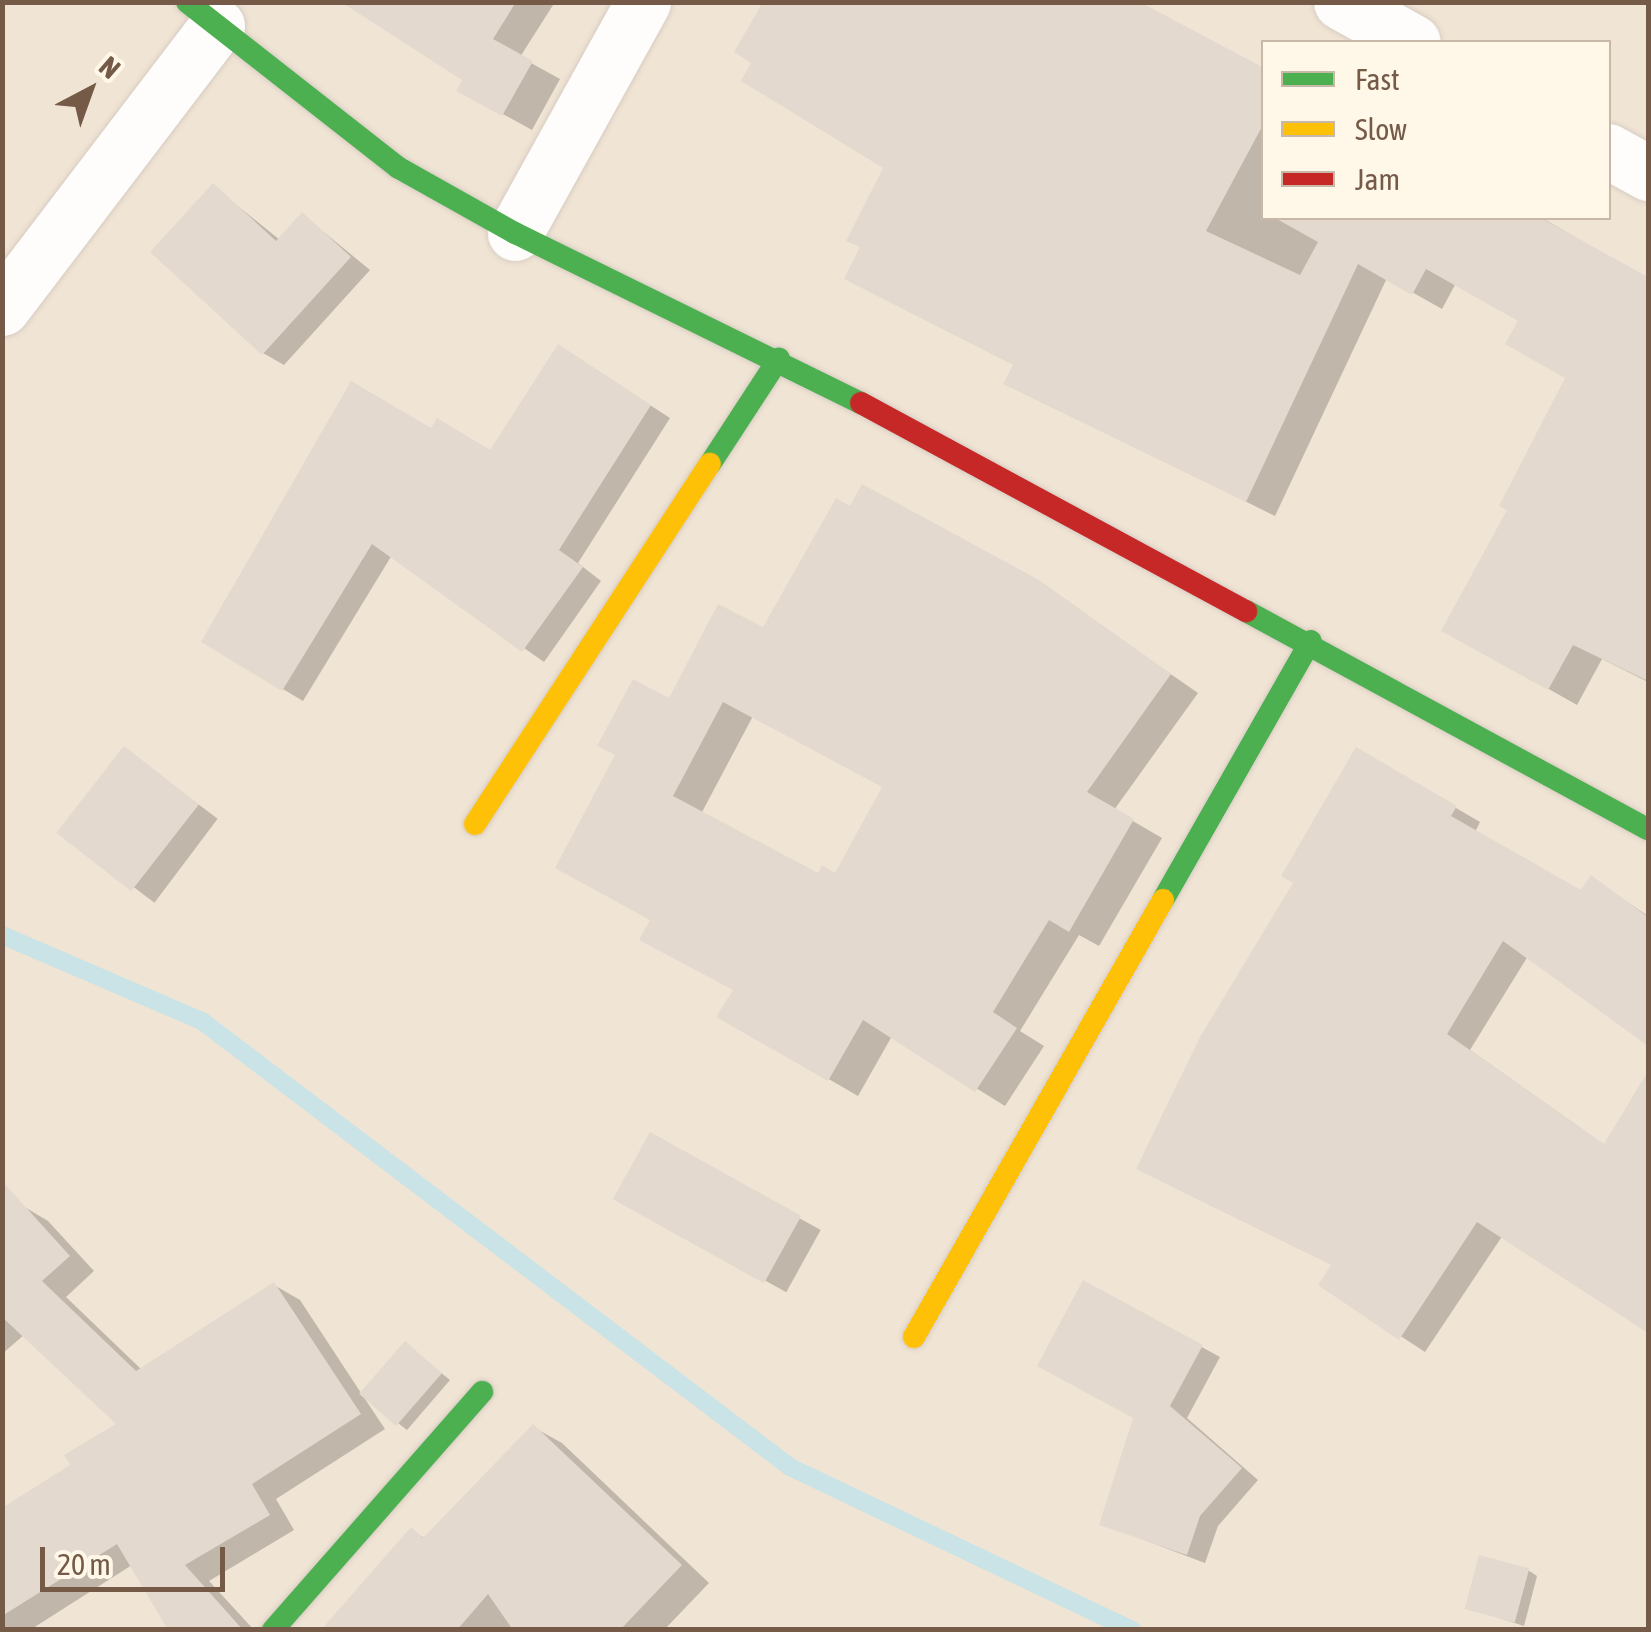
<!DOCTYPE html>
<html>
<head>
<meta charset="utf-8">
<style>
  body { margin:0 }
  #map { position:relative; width:1651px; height:1632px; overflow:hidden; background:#f7f1e7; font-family:"Asap Condensed",sans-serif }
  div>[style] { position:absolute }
  .residential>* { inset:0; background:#f0e4d4 }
  .shadow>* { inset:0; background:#0003; transform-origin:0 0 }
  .stream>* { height:18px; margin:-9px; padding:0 9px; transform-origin:9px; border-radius:9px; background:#c9e3e6 }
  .building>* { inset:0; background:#e3d9cf; transform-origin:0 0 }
  .roads { filter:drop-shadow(0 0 2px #d6ccc2) drop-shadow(0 0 2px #d6ccc2) }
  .street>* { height:55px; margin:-27.5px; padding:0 27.5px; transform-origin:27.5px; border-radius:27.5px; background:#fefdfb }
  .fast>* { height:22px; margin:-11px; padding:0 11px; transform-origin:11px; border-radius:11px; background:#4caf50 }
  .slow>* { height:22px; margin:-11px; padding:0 11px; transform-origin:11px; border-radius:11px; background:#ffc107 }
  .jam>* { height:22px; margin:-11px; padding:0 11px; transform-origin:11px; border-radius:11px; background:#c62828 }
  span { translate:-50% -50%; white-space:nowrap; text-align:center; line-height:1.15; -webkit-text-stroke:10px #fff7e8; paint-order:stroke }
  .frame { position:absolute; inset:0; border:5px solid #745a47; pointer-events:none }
  .legend { position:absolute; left:1261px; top:40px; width:350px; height:180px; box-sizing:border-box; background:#fff7e8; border:2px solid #c7b8a8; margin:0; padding:12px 18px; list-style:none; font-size:30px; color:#745a47 }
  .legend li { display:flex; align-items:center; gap:20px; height:50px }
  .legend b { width:50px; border:2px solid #c7b8a8 }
  .north { position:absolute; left:40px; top:40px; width:100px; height:100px; -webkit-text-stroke:8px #fff7e8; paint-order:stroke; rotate:41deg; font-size:28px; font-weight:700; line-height:40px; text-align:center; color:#745a47 }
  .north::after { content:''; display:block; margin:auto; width:35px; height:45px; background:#745a47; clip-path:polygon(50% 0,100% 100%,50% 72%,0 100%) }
  .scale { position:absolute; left:40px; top:1547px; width:185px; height:45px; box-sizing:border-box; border:5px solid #745a47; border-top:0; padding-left:12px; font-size:30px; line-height:35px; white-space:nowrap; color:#745a47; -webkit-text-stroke:8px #fff7e8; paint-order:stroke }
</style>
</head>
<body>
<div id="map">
  <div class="residential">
    <i style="clip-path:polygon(evenodd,3px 3px,1648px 3px,1648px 1629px,3px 1629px,3px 3px,1264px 42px,1608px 42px,1608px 218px,1264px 218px,1264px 42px)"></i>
  </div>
  <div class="shadow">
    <i style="clip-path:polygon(346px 2px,555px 2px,520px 57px,560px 79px,532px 130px,459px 90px,466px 79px)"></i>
    <i style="clip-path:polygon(1264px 71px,1264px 218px,1542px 218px,1648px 279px,1648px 682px,1602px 659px,1577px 705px,1444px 630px,1510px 510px,1568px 377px,1521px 320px,1456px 283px,1442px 309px,1387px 278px,1275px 516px,1006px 383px)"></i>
    <i style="clip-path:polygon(213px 186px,280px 240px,303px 215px,370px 270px,284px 365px,263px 353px)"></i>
    <i style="clip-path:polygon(579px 359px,670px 418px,578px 563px,601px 581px,544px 662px,392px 555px,303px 701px,204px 642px,432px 431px,491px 453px)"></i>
    <i style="clip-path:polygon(evenodd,1038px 582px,1198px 693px,1114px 810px,1162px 838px,1099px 946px,1079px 935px,1020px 1031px,1044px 1046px,1005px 1106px,892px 1036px,858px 1096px,720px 1016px,736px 990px,653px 919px,670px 701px,764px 630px,1038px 582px,753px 716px,885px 787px,836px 876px,819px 876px,701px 814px,753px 716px)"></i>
    <i style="left:125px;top:749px;width:116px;height:105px;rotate:37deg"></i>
    <i style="clip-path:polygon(1357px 750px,1480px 822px,1475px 832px,1582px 893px,1592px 878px,1648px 916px,1648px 1016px,1638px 1031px,1528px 956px,1470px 1050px,1606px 1146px,1648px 1076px,1648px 1329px,1503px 1235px,1425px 1352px,1321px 1284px,1334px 1266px,1297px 882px)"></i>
    <i style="left:651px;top:1136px;width:194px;height:71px;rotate:29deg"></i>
    <i style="clip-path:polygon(23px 1206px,48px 1221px,94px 1271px,66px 1297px,142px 1370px,274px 1285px,300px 1300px,361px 1393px,405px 1344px,450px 1380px,407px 1430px,363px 1396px,385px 1429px,276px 1499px,294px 1530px,209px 1581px,254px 1630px,171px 1630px,132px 1565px,30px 1630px,2px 1630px,2px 1511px,73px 1466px,120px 1425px,25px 1334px,2px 1354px,2px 1224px)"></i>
    <i style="clip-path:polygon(1084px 1283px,1220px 1357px,1187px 1418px,1258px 1480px,1218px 1526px,1205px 1563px,1102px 1524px,1136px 1418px)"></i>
    <i style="clip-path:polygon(533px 1427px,562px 1443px,709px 1583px,664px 1630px,325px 1630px,411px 1530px,426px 1539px)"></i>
    <i style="clip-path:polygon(1528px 1570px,1537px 1576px,1524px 1626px,1468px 1608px)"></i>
  </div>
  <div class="stream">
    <i style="left:2px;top:935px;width:218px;rotate:23.3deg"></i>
    <i style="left:202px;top:1021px;width:738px;rotate:37.18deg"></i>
    <i style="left:790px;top:1467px;width:379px;rotate:25.5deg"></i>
  </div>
  <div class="building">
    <i style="clip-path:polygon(341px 2px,516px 2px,493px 39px,533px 61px,502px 116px,456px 91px,462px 80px)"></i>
    <i style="clip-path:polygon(763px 2px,1140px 2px,1264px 68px,1264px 123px,1206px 231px,1300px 275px,1318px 242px,1275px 218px,1541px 218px,1648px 277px,1648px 681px,1573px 645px,1548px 690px,1441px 631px,1507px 510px,1499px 506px,1565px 378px,1505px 344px,1518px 321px,1426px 269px,1412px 295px,1358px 264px,1246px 502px,1003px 384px,1013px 365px,844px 279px,860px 247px,846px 241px,883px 168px,741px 81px,751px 63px,734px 52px)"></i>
    <i style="clip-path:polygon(213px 183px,276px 241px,302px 212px,351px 257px,262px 355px,150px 252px)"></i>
    <i style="clip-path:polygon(558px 344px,651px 405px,559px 550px,583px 567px,522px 652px,372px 544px,282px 691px,201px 642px,351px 381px,431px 428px,437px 418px,490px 450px)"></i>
    <i style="clip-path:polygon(evenodd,862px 484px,1039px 580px,1171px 674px,1087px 792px,1134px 819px,1069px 932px,1049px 920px,993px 1012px,1017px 1028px,975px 1092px,863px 1020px,828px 1081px,716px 1017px,733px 990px,639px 940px,650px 920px,555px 868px,615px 755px,597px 746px,633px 679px,669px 698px,718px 604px,763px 627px,836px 498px,850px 506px,862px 484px,723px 702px,882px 787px,835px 873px,822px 865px,818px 873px,673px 796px,723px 702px)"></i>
    <i style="left:124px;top:746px;width:95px;height:110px;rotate:38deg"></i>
    <i style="clip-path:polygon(1356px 747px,1457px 806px,1451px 816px,1581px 890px,1591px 875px,1648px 917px,1648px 1046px,1503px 941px,1447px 1034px,1604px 1144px,1648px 1071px,1648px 1333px,1477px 1222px,1399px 1340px,1318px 1285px,1331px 1265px,1136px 1169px,1200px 1037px,1293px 883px,1281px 876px)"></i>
    <i style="left:650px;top:1132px;width:173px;height:77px;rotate:29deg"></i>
    <i style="clip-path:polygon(2px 1181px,70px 1256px,42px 1281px,136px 1371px,274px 1282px,361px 1414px,252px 1484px,270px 1515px,185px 1565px,243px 1630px,168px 1630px,117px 1544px,2px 1616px,2px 1508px,70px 1465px,64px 1455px,116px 1424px,2px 1317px)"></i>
    <i style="clip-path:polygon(1083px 1280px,1203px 1345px,1170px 1406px,1242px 1468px,1200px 1516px,1187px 1555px,1099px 1525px,1133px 1418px,1037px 1366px)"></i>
    <i style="left:405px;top:1341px;width:49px;height:70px;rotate:41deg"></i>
    <i style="clip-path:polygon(533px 1424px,682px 1565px,620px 1630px,513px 1630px,488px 1594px,457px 1630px,321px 1630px,411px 1527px,423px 1538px)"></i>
    <i style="left:1479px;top:1555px;width:52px;height:56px;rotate:15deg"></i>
  </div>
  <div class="roads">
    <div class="street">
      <i style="left:1341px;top:2px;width:82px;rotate:29.1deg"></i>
      <i style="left:1608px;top:151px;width:46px;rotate:28.8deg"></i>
      <i style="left:515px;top:233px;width:264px;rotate:-61deg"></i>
      <i style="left:2px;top:308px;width:355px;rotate:-52.7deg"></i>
    </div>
    <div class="fast">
      <i style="left:187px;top:2px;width:269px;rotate:38.1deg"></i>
      <i style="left:399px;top:168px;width:133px;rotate:29.3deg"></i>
      <i style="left:515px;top:233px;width:386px;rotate:26.2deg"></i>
      <i style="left:710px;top:464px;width:126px;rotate:-56.9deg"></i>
      <i style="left:1246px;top:611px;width:457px;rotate:28.5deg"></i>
      <i style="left:1163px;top:900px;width:298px;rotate:-60.3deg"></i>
      <i style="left:273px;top:1630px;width:317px;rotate:-48.7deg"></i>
    </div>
    <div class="slow">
      <i style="left:475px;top:824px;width:430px;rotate:-56.9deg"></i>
      <i style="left:914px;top:1337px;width:503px;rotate:-60.33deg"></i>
    </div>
    <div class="jam">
      <i style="left:861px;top:403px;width:438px;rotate:28.4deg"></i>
    </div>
  </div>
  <div class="frame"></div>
  <ul class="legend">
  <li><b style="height:12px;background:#4caf50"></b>Fast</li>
  <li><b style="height:12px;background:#ffc107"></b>Slow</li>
  <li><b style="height:12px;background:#c62828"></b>Jam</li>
  </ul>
  <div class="north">N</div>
  <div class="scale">20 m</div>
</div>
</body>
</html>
